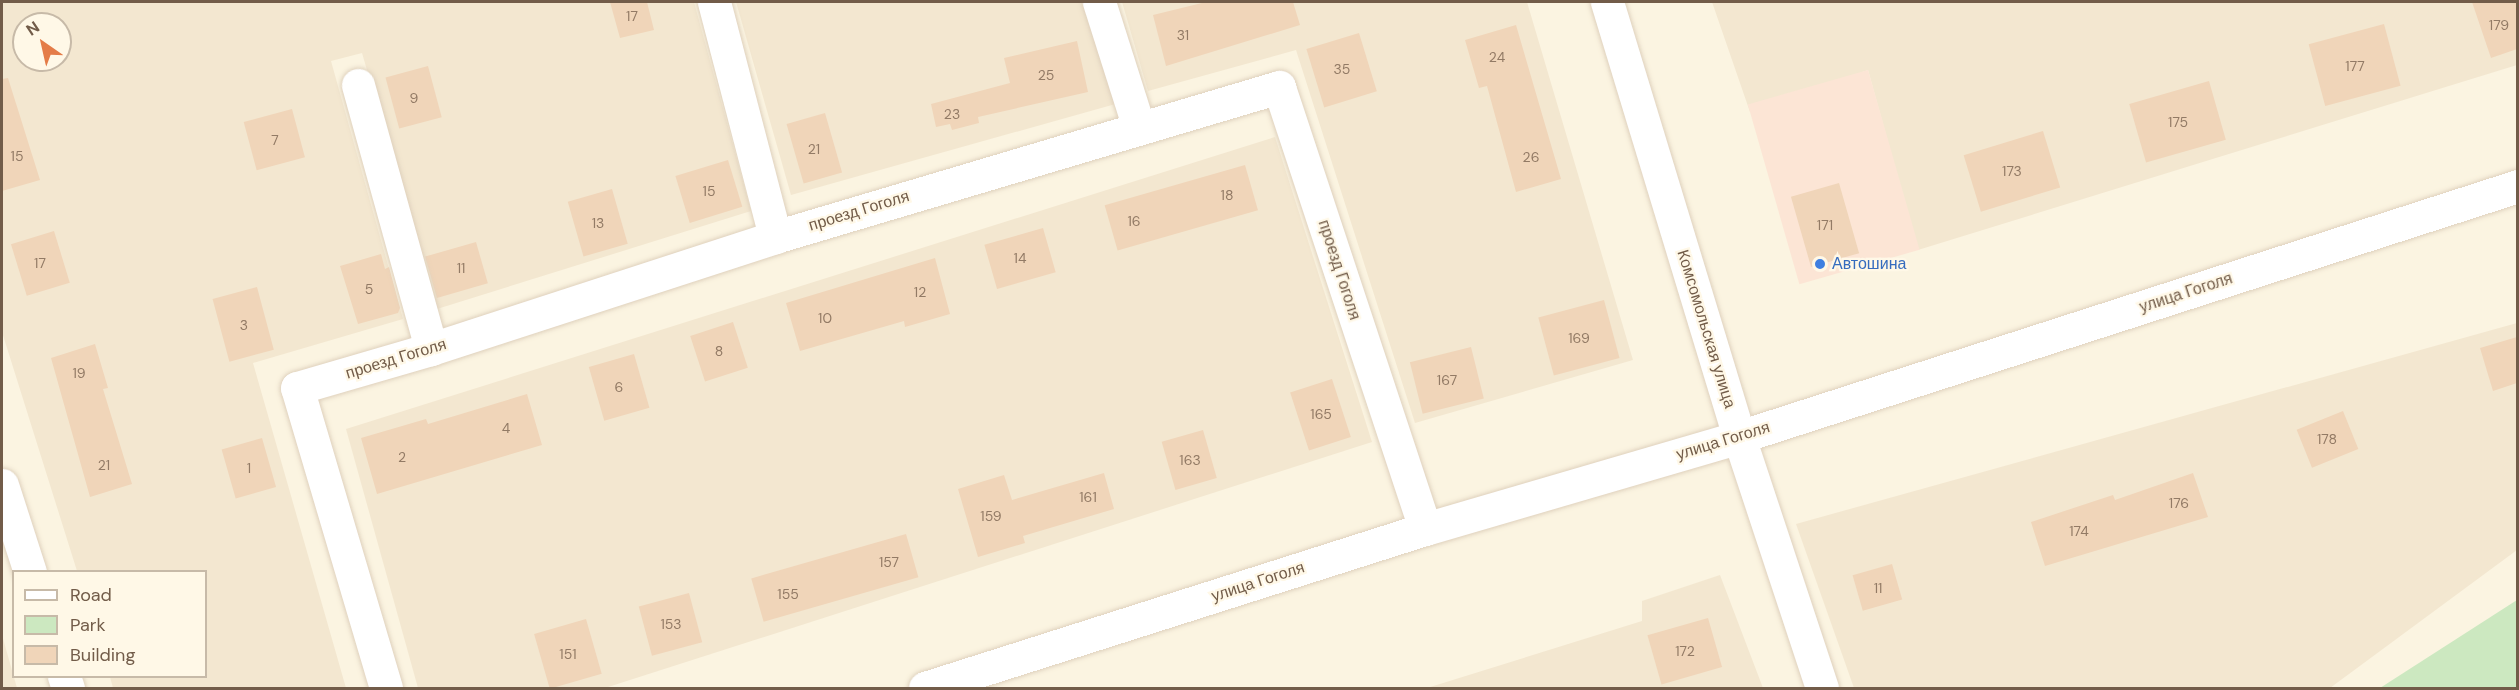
<!DOCTYPE html>
<html>
<head>
<meta charset="utf-8">
<style>
  body { margin:0 }
  #map { position:relative; width:2519px; height:690px; overflow:hidden; background:#fbf4e1; font-family:"DM Sans",sans-serif }
  div>[style] { position:absolute }
  .residential>* { inset:0; background:#f3e7d0 }
  .commercial>* { inset:0; background:#fce5d5; transform-origin:0 0 }
  .green>* { inset:0; background:#cce8c0 }
  .building>* { inset:0; background:#f0d5b9; transform-origin:0 0 }
  .roads { filter:drop-shadow(0 0 2px #dfd1bd) drop-shadow(0 0 2px #dfd1bd) }
  .minor>* { height:33px; margin:-16.5px; padding:0 16.5px; transform-origin:16.5px; border-radius:16.5px; background:#fff }
  .dots>* { width:16px; height:16px; translate:-50% -50%; box-sizing:border-box; border:3px solid #fff8e7; border-radius:50% }
  span { translate:-50% -50%; white-space:nowrap; text-align:center; line-height:1.15; -webkit-text-stroke:4.5px #fff8e7; paint-order:stroke }
  .number-label { font-size:14px; color:#927a65 }
  .number-label span { -webkit-text-stroke-width:0 }
  .street-label { font-size:16px; color:#725c49 }
  .shop-label { font-size:16px; color:#366cbe }
  .left { translate:0 -50%; text-align:left }
  .frame { position:absolute; inset:0; border:3px solid #725c49; pointer-events:none }
  .legend { position:absolute; left:12px; top:570px; width:195px; height:108px; box-sizing:border-box; background:#fff8e7; border:2px solid #c7baa8; margin:0; padding:8px 10px; list-style:none; font-size:18px; color:#725c49 }
  .legend li { display:flex; align-items:center; gap:12px; height:30px }
  .legend b { width:30px; border:2px solid #c7baa8 }
  .north { position:absolute; left:12px; top:12px; width:60px; height:60px; box-sizing:border-box; background:#fff8e7; border:2px solid #c7baa8; border-radius:50%; rotate:326deg; font-size:16px; font-weight:700; line-height:24px; text-align:center; color:#725c49 }
  .north::after { content:''; display:block; margin:auto; width:21px; height:27px; background:#e47c48; clip-path:polygon(50% 0,100% 100%,50% 72%,0 100%) }
</style>
</head>
<body>
<div id="map">
  <div class="residential">
    <i style="clip-path:polygon(evenodd,2px 2px,694px 2px,751px 211px,437px 309px,362px 53px,331px 61px,403px 319px,253px 363px,346px 688px,113px 688px,110px 677px,206px 676px,206px 572px,77px 571px,2px 332px,2px 2px,24px 24px,60px 24px,60px 60px,24px 60px,24px 24px)"></i>
    <i style="clip-path:polygon(736px 2px,1087px 2px,1119px 103px,791px 195px)"></i>
    <i style="clip-path:polygon(1122px 2px,1527px 2px,1633px 360px,1415px 423px,1296px 50px,1148px 91px)"></i>
    <i style="clip-path:polygon(1712px 2px,2517px 2px,2517px 65px,1918px 250px,1868px 70px,1750px 112px)"></i>
    <i style="clip-path:polygon(1275px 137px,1372px 442px,605px 688px,418px 688px,346px 429px)"></i>
    <i style="clip-path:polygon(2517px 323px,2517px 550px,2330px 688px,1854px 688px,1796px 524px)"></i>
    <i style="clip-path:polygon(1720px 575px,1763px 688px,1427px 688px,1642px 621px,1642px 601px)"></i>
    <i style="clip-path:polygon(2px 635px,17px 688px,2px 688px)"></i>
  </div>
  <div class="commercial">
    <i style="left:1868px;top:70px;width:187px;height:125px;rotate:74deg"></i>
  </div>
  <div class="green">
    <i style="clip-path:polygon(2517px 600px,2517px 688px,2380px 688px)"></i>
  </div>
  <div class="building">
    <i style="clip-path:polygon(610px 2px,647px 2px,654px 30px,620px 38px)"></i>
    <i style="clip-path:polygon(1206px 2px,1293px 2px,1300px 25px,1166px 66px,1153px 15px)"></i>
    <i style="clip-path:polygon(2472px 2px,2517px 2px,2517px 49px,2491px 58px)"></i>
    <i style="left:2384px;top:24px;width:64px;height:78px;rotate:75deg"></i>
    <i style="clip-path:polygon(1516px 25px,1561px 179px,1516px 192px,1487px 86px,1479px 88px,1465px 40px)"></i>
    <i style="left:1359px;top:33px;width:61px;height:55px;rotate:73deg"></i>
    <i style="clip-path:polygon(1077px 41px,1088px 92px,978px 117px,979px 123px,952px 130px,950px 124px,936px 127px,931px 104px,1010px 83px,1004px 58px)"></i>
    <i style="left:428px;top:66px;width:53px;height:44px;rotate:75deg"></i>
    <i style="clip-path:polygon(8px 78px,40px 180px,2px 191px,2px 79px)"></i>
    <i style="left:2209px;top:81px;width:61px;height:83px;rotate:74deg"></i>
    <i style="left:292px;top:109px;width:50px;height:50px;rotate:75deg"></i>
    <i style="left:825px;top:113px;width:62px;height:40px;rotate:74deg"></i>
    <i style="left:2043px;top:131px;width:59px;height:83px;rotate:73deg"></i>
    <i style="left:728px;top:160px;width:49px;height:55px;rotate:73deg"></i>
    <i style="left:1245px;top:165px;width:47px;height:146px;rotate:74deg"></i>
    <i style="left:1839px;top:183px;width:73px;height:50px;rotate:74deg"></i>
    <i style="left:612px;top:189px;width:57px;height:46px;rotate:74deg"></i>
    <i style="left:1043px;top:228px;width:46px;height:61px;rotate:74deg"></i>
    <i style="left:54px;top:231px;width:54px;height:45px;rotate:73deg"></i>
    <i style="left:476px;top:242px;width:43px;height:53px;rotate:74deg"></i>
    <i style="clip-path:polygon(381px 254px,385px 269px,389px 267px,400px 308px,398px 313px,358px 324px,340px 266px)"></i>
    <i style="clip-path:polygon(935px 258px,950px 314px,905px 327px,904px 321px,800px 351px,786px 303px)"></i>
    <i style="left:257px;top:287px;width:65px;height:46px;rotate:75deg"></i>
    <i style="left:1604px;top:300px;width:60px;height:68px;rotate:75deg"></i>
    <i style="left:733px;top:322px;width:48px;height:45px;rotate:72deg"></i>
    <i style="clip-path:polygon(2517px 337px,2517px 383px,2493px 391px,2480px 348px)"></i>
    <i style="clip-path:polygon(95px 344px,108px 388px,103px 389px,132px 484px,90px 497px,51px 358px)"></i>
    <i style="left:1471px;top:347px;width:53px;height:63px;rotate:76deg"></i>
    <i style="left:634px;top:354px;width:56px;height:47px;rotate:74deg"></i>
    <i style="left:1332px;top:379px;width:61px;height:44px;rotate:72deg"></i>
    <i style="clip-path:polygon(527px 394px,542px 445px,377px 494px,361px 438px,426px 419px,428px 424px)"></i>
    <i style="left:2343px;top:411px;width:41px;height:50px;rotate:68deg"></i>
    <i style="left:1203px;top:430px;width:50px;height:43px;rotate:74deg"></i>
    <i style="left:262px;top:438px;width:51px;height:42px;rotate:74deg"></i>
    <i style="clip-path:polygon(1104px 473px,1114px 509px,1023px 536px,1025px 543px,978px 557px,958px 489px,1004px 475px,1012px 500px)"></i>
    <i style="clip-path:polygon(2193px 473px,2208px 517px,2045px 566px,2031px 522px,2113px 495px,2115px 500px)"></i>
    <i style="left:906px;top:534px;width:45px;height:161px;rotate:74deg"></i>
    <i style="left:1892px;top:564px;width:37px;height:41px;rotate:74deg"></i>
    <i style="left:689px;top:593px;width:51px;height:52px;rotate:75deg"></i>
    <i style="left:1708px;top:618px;width:51px;height:63px;rotate:74deg"></i>
    <i style="left:586px;top:619px;width:57px;height:54px;rotate:74deg"></i>
  </div>
  <div class="roads">
    <div class="minor">
      <i style="left:714px;top:2px;width:243px;rotate:75.4deg"></i>
      <i style="left:1099px;top:2px;width:132px;rotate:72.4deg"></i>
      <i style="left:1607px;top:2px;width:455px;rotate:73.1deg"></i>
      <i style="left:1739px;top:437px;width:264px;rotate:71.7deg"></i>
      <i style="left:358px;top:85px;width:274px;rotate:74.5deg"></i>
      <i style="left:2px;top:485px;width:91px;rotate:72.2deg"></i>
      <i style="left:64px;top:676px;width:13px;rotate:72deg"></i>
      <i style="left:386px;top:688px;width:313px;rotate:-106.5deg"></i>
      <i style="left:297px;top:388px;width:140px;rotate:-16.2deg"></i>
      <i style="left:431px;top:349px;width:362px;rotate:-18deg"></i>
      <i style="left:775px;top:237px;width:526px;rotate:-16.57deg"></i>
      <i style="left:1279px;top:87px;width:465px;rotate:71.7deg"></i>
      <i style="left:925px;top:688px;width:525px;rotate:-17.64deg"></i>
      <i style="left:1425px;top:529px;width:327px;rotate:-16.3deg"></i>
      <i style="left:1739px;top:437px;width:818px;rotate:-17.86deg"></i>
    </div>
  </div>
  <div class="dots">
    <i style="left:1820px;top:264px;background:#3f7fe0"></i>
  </div>
  <div class="number-label">
    <span style="left:632px;top:16px">17</span>
    <span style="left:2499px;top:25px">179</span>
    <span style="left:1183px;top:35px">31</span>
    <span style="left:1497px;top:57px">24</span>
    <span style="left:2355px;top:66px">177</span>
    <span style="left:1342px;top:69px">35</span>
    <span style="left:1046px;top:75px">25</span>
    <span style="left:414px;top:98px">9</span>
    <span style="left:952px;top:114px">23</span>
    <span style="left:2178px;top:122px">175</span>
    <span style="left:275px;top:140px">7</span>
    <span style="left:814px;top:149px">21</span>
    <span style="left:17px;top:156px">15</span>
    <span style="left:1531px;top:157px">26</span>
    <span style="left:2012px;top:171px">173</span>
    <span style="left:709px;top:191px">15</span>
    <span style="left:1227px;top:195px">18</span>
    <span style="left:1134px;top:221px">16</span>
    <span style="left:598px;top:223px">13</span>
    <span style="left:1825px;top:225px">171</span>
    <span style="left:1020px;top:258px">14</span>
    <span style="left:40px;top:263px">17</span>
    <span style="left:461px;top:268px">11</span>
    <span style="left:369px;top:289px">5</span>
    <span style="left:920px;top:292px">12</span>
    <span style="left:825px;top:318px">10</span>
    <span style="left:244px;top:325px">3</span>
    <span style="left:1579px;top:338px">169</span>
    <span style="left:719px;top:351px">8</span>
    <span style="left:79px;top:373px">19</span>
    <span style="left:1447px;top:380px">167</span>
    <span style="left:619px;top:387px">6</span>
    <span style="left:1321px;top:414px">165</span>
    <span style="left:506px;top:428px">4</span>
    <span style="left:2327px;top:439px">178</span>
    <span style="left:402px;top:457px">2</span>
    <span style="left:1190px;top:460px">163</span>
    <span style="left:104px;top:465px">21</span>
    <span style="left:249px;top:468px">1</span>
    <span style="left:1088px;top:497px">161</span>
    <span style="left:2179px;top:503px">176</span>
    <span style="left:991px;top:516px">159</span>
    <span style="left:2079px;top:531px">174</span>
    <span style="left:889px;top:562px">157</span>
    <span style="left:1878px;top:588px">11</span>
    <span style="left:788px;top:594px">155</span>
    <span style="left:671px;top:624px">153</span>
    <span style="left:1685px;top:651px">172</span>
    <span style="left:568px;top:654px">151</span>
  </div>
  <div class="street-label">
    <span style="left:859px;top:211px;rotate:-17deg">проезд Гоголя</span>
    <span style="left:1339px;top:270px;rotate:72deg">проезд Гоголя</span>
    <span style="left:2186px;top:293px;rotate:-18deg">улица Гоголя</span>
    <span style="left:1706px;top:329px;rotate:73deg">Комсомольская улица</span>
    <span style="left:396px;top:359px;rotate:-17deg">проезд Гоголя</span>
    <span style="left:1723px;top:441px;rotate:-17deg">улица Гоголя</span>
    <span style="left:1258px;top:582px;rotate:-18deg">улица Гоголя</span>
  </div>
  <div class="shop-label">
    <span class="left" style="left:1832px;top:264px">Автошина</span>
  </div>
  <div class="frame"></div>
  <ul class="legend">
  <li><b style="height:8px;background:#fff"></b>Road</li>
  <li><b style="height:16px;background:#cce8c0"></b>Park</li>
  <li><b style="height:16px;background:#f0d5b9"></b>Building</li>
  </ul>
  <div class="north">N</div>
</div>
</body>
</html>
